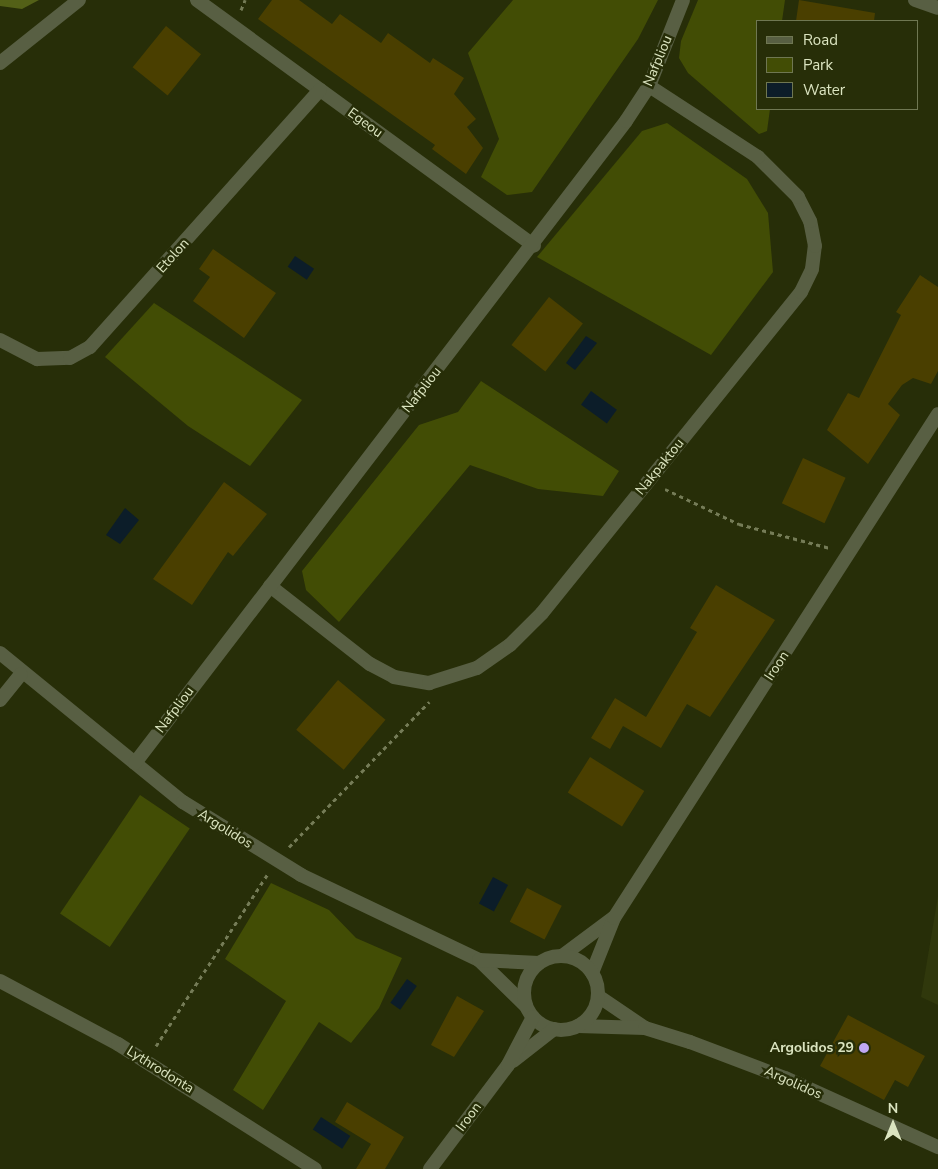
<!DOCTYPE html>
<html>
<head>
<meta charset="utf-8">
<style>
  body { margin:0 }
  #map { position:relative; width:938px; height:1169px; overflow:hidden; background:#272e08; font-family:"Nunito Sans",sans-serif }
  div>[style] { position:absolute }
  .built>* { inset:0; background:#30380c }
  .green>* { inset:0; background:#424d05; transform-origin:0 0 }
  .forest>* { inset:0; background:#536017 }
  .water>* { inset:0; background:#0c1d29; transform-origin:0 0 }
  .building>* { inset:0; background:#4a3f00; transform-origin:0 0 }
  .path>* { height:3px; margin-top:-1.5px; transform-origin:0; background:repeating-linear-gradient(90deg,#757c57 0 4px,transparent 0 8px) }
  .minor>* { height:14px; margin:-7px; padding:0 7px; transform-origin:7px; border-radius:7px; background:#585f43 }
  .tertiary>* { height:14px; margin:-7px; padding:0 7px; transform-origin:7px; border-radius:7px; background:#585f43 }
  .tertiary>.ring { margin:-7px; padding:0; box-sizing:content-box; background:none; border:14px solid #585f43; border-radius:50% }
  .dots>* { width:14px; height:14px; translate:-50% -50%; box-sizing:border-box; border:2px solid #272e08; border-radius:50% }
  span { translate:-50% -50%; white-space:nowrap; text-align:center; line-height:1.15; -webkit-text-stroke:5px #272e08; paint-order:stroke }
  .street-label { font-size:14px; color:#dbe4c0 }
  .poi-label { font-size:14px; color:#dbe4c0; font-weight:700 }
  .right { translate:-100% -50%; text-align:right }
  .legend { position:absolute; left:756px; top:20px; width:162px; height:90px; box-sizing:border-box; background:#272e08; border:1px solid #6f7752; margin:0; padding:6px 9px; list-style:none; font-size:15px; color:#dbe4c0 }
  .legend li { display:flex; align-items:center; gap:10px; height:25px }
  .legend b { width:25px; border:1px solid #6f7752 }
  .north { position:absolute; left:868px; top:1099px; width:50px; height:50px; -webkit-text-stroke:4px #272e08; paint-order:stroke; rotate:0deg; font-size:14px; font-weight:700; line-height:20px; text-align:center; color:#dbe4c0 }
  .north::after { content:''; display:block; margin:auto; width:18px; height:22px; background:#dbe4c0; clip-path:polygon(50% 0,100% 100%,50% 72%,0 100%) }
</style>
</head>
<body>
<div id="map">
  <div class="built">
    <i style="clip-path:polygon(938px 896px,938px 1005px,921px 997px)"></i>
  </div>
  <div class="green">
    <i style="clip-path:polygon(513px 0,658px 0,638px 39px,532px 192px,507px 195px,481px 177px,499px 139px,468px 53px)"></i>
    <i style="clip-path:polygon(698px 0,785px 0,782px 21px,757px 21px,757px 109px,770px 109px,767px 131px,759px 134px,688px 73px,679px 58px,681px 41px)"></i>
    <i style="clip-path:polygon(667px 123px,747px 179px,768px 213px,773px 272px,711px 355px,537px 257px,642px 131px)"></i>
    <i style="clip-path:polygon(154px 303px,302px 400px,250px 466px,188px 426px,105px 357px)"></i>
    <i style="clip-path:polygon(481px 381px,619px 471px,603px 496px,538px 489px,470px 465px,339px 622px,306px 590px,302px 571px,419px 425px,458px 412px)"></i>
    <i style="left:140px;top:795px;width:60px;height:143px;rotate:34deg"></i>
    <i style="clip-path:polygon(271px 883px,329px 910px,356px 938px,402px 958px,379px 1008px,351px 1043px,319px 1022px,263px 1110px,233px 1090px,286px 1001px,225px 959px)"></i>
  </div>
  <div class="forest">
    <i style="clip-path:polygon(0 0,39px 0,22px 9px,0 6px)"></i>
  </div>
  <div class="water">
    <i style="left:295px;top:256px;width:23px;height:13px;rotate:34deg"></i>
    <i style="clip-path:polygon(586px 336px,597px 343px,575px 370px,566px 363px)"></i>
    <i style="left:591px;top:391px;width:32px;height:17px;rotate:36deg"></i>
    <i style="clip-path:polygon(125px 508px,139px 520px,120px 544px,106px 535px)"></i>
    <i style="left:493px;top:877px;width:17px;height:30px;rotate:28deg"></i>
    <i style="left:407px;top:979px;width:12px;height:29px;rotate:35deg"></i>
    <i style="left:321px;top:1117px;width:35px;height:15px;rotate:33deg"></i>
  </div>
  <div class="building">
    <i style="clip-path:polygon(272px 0,299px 0,332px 24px,340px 14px,381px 43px,388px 33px,430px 63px,433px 58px,464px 78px,454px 94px,476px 119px,467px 127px,483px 148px,466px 174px,432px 149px,435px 145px,258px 19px)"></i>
    <i style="clip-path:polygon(799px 0,875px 13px,874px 21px,796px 21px)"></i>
    <i style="left:166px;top:26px;width:45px;height:53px;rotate:39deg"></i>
    <i style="clip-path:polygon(213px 249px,276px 293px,244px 338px,193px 301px,210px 277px,199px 269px)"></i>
    <i style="clip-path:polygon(920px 275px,938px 287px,938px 371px,931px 384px,913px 378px,902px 385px,888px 404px,900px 415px,868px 464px,827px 430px,848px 393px,859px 398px,901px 315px,896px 312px)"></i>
    <i style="left:549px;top:297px;width:43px;height:61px;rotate:38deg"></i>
    <i style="left:803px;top:458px;width:47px;height:50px;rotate:25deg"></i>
    <i style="clip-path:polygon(224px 482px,267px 514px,233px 556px,228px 552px,192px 605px,153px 579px)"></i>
    <i style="clip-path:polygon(716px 585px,775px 620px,710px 717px,687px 704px,661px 748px,623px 726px,610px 749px,591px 738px,615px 698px,646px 717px,697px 632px,690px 628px)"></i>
    <i style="left:338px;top:680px;width:62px;height:65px;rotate:40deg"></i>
    <i style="left:590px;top:757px;width:64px;height:42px;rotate:32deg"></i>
    <i style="left:527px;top:888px;width:39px;height:38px;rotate:27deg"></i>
    <i style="clip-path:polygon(457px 996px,484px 1011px,454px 1057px,431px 1045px)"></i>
    <i style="clip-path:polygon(848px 1015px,925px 1056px,908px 1087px,895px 1080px,884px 1100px,820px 1066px)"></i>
    <i style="clip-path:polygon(347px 1102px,404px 1137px,385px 1169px,356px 1169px,371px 1144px,335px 1122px)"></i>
  </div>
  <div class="path">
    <i style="left:241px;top:10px;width:11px;rotate:-68deg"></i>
    <i style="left:665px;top:489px;width:82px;rotate:25.3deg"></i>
    <i style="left:739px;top:524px;width:94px;rotate:14.8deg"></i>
    <i style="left:289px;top:847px;width:202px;rotate:-46deg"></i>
    <i style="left:156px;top:1046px;width:204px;rotate:-57deg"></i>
  </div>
  <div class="minor">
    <i style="left:197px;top:0;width:417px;rotate:36.1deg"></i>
    <i style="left:915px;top:0;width:24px;rotate:19deg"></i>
    <i style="left:0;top:63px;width:101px;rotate:-38.6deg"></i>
    <i style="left:0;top:340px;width:42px;rotate:27.2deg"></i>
    <i style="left:37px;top:359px;width:33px;rotate:-2deg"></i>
    <i style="left:70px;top:358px;width:23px;rotate:-29deg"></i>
    <i style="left:90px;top:347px;width:345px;rotate:-48.2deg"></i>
    <i style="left:270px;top:586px;width:127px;rotate:38deg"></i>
    <i style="left:370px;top:664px;width:27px;rotate:28deg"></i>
    <i style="left:394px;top:677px;width:36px;rotate:10deg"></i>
    <i style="left:429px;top:683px;width:50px;rotate:-17.4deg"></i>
    <i style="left:477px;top:668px;width:40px;rotate:-34.9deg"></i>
    <i style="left:510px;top:645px;width:45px;rotate:-45deg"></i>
    <i style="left:542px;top:613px;width:412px;rotate:-51.1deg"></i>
    <i style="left:801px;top:292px;width:25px;rotate:-64deg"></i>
    <i style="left:812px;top:269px;width:23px;rotate:-83deg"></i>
    <i style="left:815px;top:246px;width:25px;rotate:-101deg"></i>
    <i style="left:810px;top:221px;width:27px;rotate:-117deg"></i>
    <i style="left:798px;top:197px;width:57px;rotate:-135deg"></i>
    <i style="left:758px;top:157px;width:130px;rotate:-146.9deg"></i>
    <i style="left:0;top:653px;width:236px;rotate:39.2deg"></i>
    <i style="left:183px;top:802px;width:139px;rotate:31.7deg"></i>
    <i style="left:301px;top:875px;width:197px;rotate:25.5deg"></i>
    <i style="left:479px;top:960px;width:66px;rotate:44.4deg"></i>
    <i style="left:0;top:700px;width:33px;rotate:-51deg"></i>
    <i style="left:135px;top:763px;width:808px;rotate:-52.59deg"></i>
    <i style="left:626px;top:121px;width:42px;rotate:-56.7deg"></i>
    <i style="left:649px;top:86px;width:92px;rotate:-68.4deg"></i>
    <i style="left:562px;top:956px;width:64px;rotate:-36.7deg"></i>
    <i style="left:479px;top:960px;width:60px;rotate:2.9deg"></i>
    <i style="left:592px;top:973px;width:59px;rotate:-68.2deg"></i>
    <i style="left:614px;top:918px;width:599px;rotate:-57.26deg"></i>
    <i style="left:0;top:981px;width:134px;rotate:28.1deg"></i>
    <i style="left:118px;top:1044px;width:233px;rotate:32.4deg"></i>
    <i style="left:598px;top:996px;width:57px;rotate:34.2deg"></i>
    <i style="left:578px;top:1026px;width:67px;rotate:1.7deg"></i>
    <i style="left:645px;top:1028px;width:47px;rotate:17.3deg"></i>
    <i style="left:690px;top:1042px;width:102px;rotate:20.8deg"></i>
    <i style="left:785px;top:1078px;width:168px;rotate:24.3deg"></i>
  </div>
  <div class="tertiary">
    <i class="ring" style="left:524px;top:956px;width:60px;height:60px"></i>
    <i style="left:513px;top:1061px;width:52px;rotate:-38deg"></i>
    <i style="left:430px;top:1169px;width:130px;rotate:-53.1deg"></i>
    <i style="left:508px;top:1065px;width:54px;rotate:-62.5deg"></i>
  </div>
  <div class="dots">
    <i style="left:864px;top:1048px;background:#c0a8f3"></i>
  </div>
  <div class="street-label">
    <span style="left:658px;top:61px;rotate:-67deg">Nafpliou</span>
    <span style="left:365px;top:123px;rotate:36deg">Egeou</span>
    <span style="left:173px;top:256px;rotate:-48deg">Etolon</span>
    <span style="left:422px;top:390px;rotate:-52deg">Nafpliou</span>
    <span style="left:660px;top:467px;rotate:-51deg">Nakpaktou</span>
    <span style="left:777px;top:666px;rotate:-57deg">Iroon</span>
    <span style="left:175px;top:710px;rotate:-53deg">Nafpliou</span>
    <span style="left:225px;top:829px;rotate:32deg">Argolidos</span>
    <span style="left:160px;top:1070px;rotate:32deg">Lythrodonta</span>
    <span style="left:793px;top:1083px;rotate:24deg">Argolidos</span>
    <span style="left:469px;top:1117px;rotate:-53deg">Iroon</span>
  </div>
  <div class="poi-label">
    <span class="right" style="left:854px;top:1048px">Argolidos 29</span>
  </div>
  <ul class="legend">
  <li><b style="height:6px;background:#585f43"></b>Road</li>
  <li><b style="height:14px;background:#424d05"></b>Park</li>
  <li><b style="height:14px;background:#0c1d29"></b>Water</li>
  </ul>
  <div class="north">N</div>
</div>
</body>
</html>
